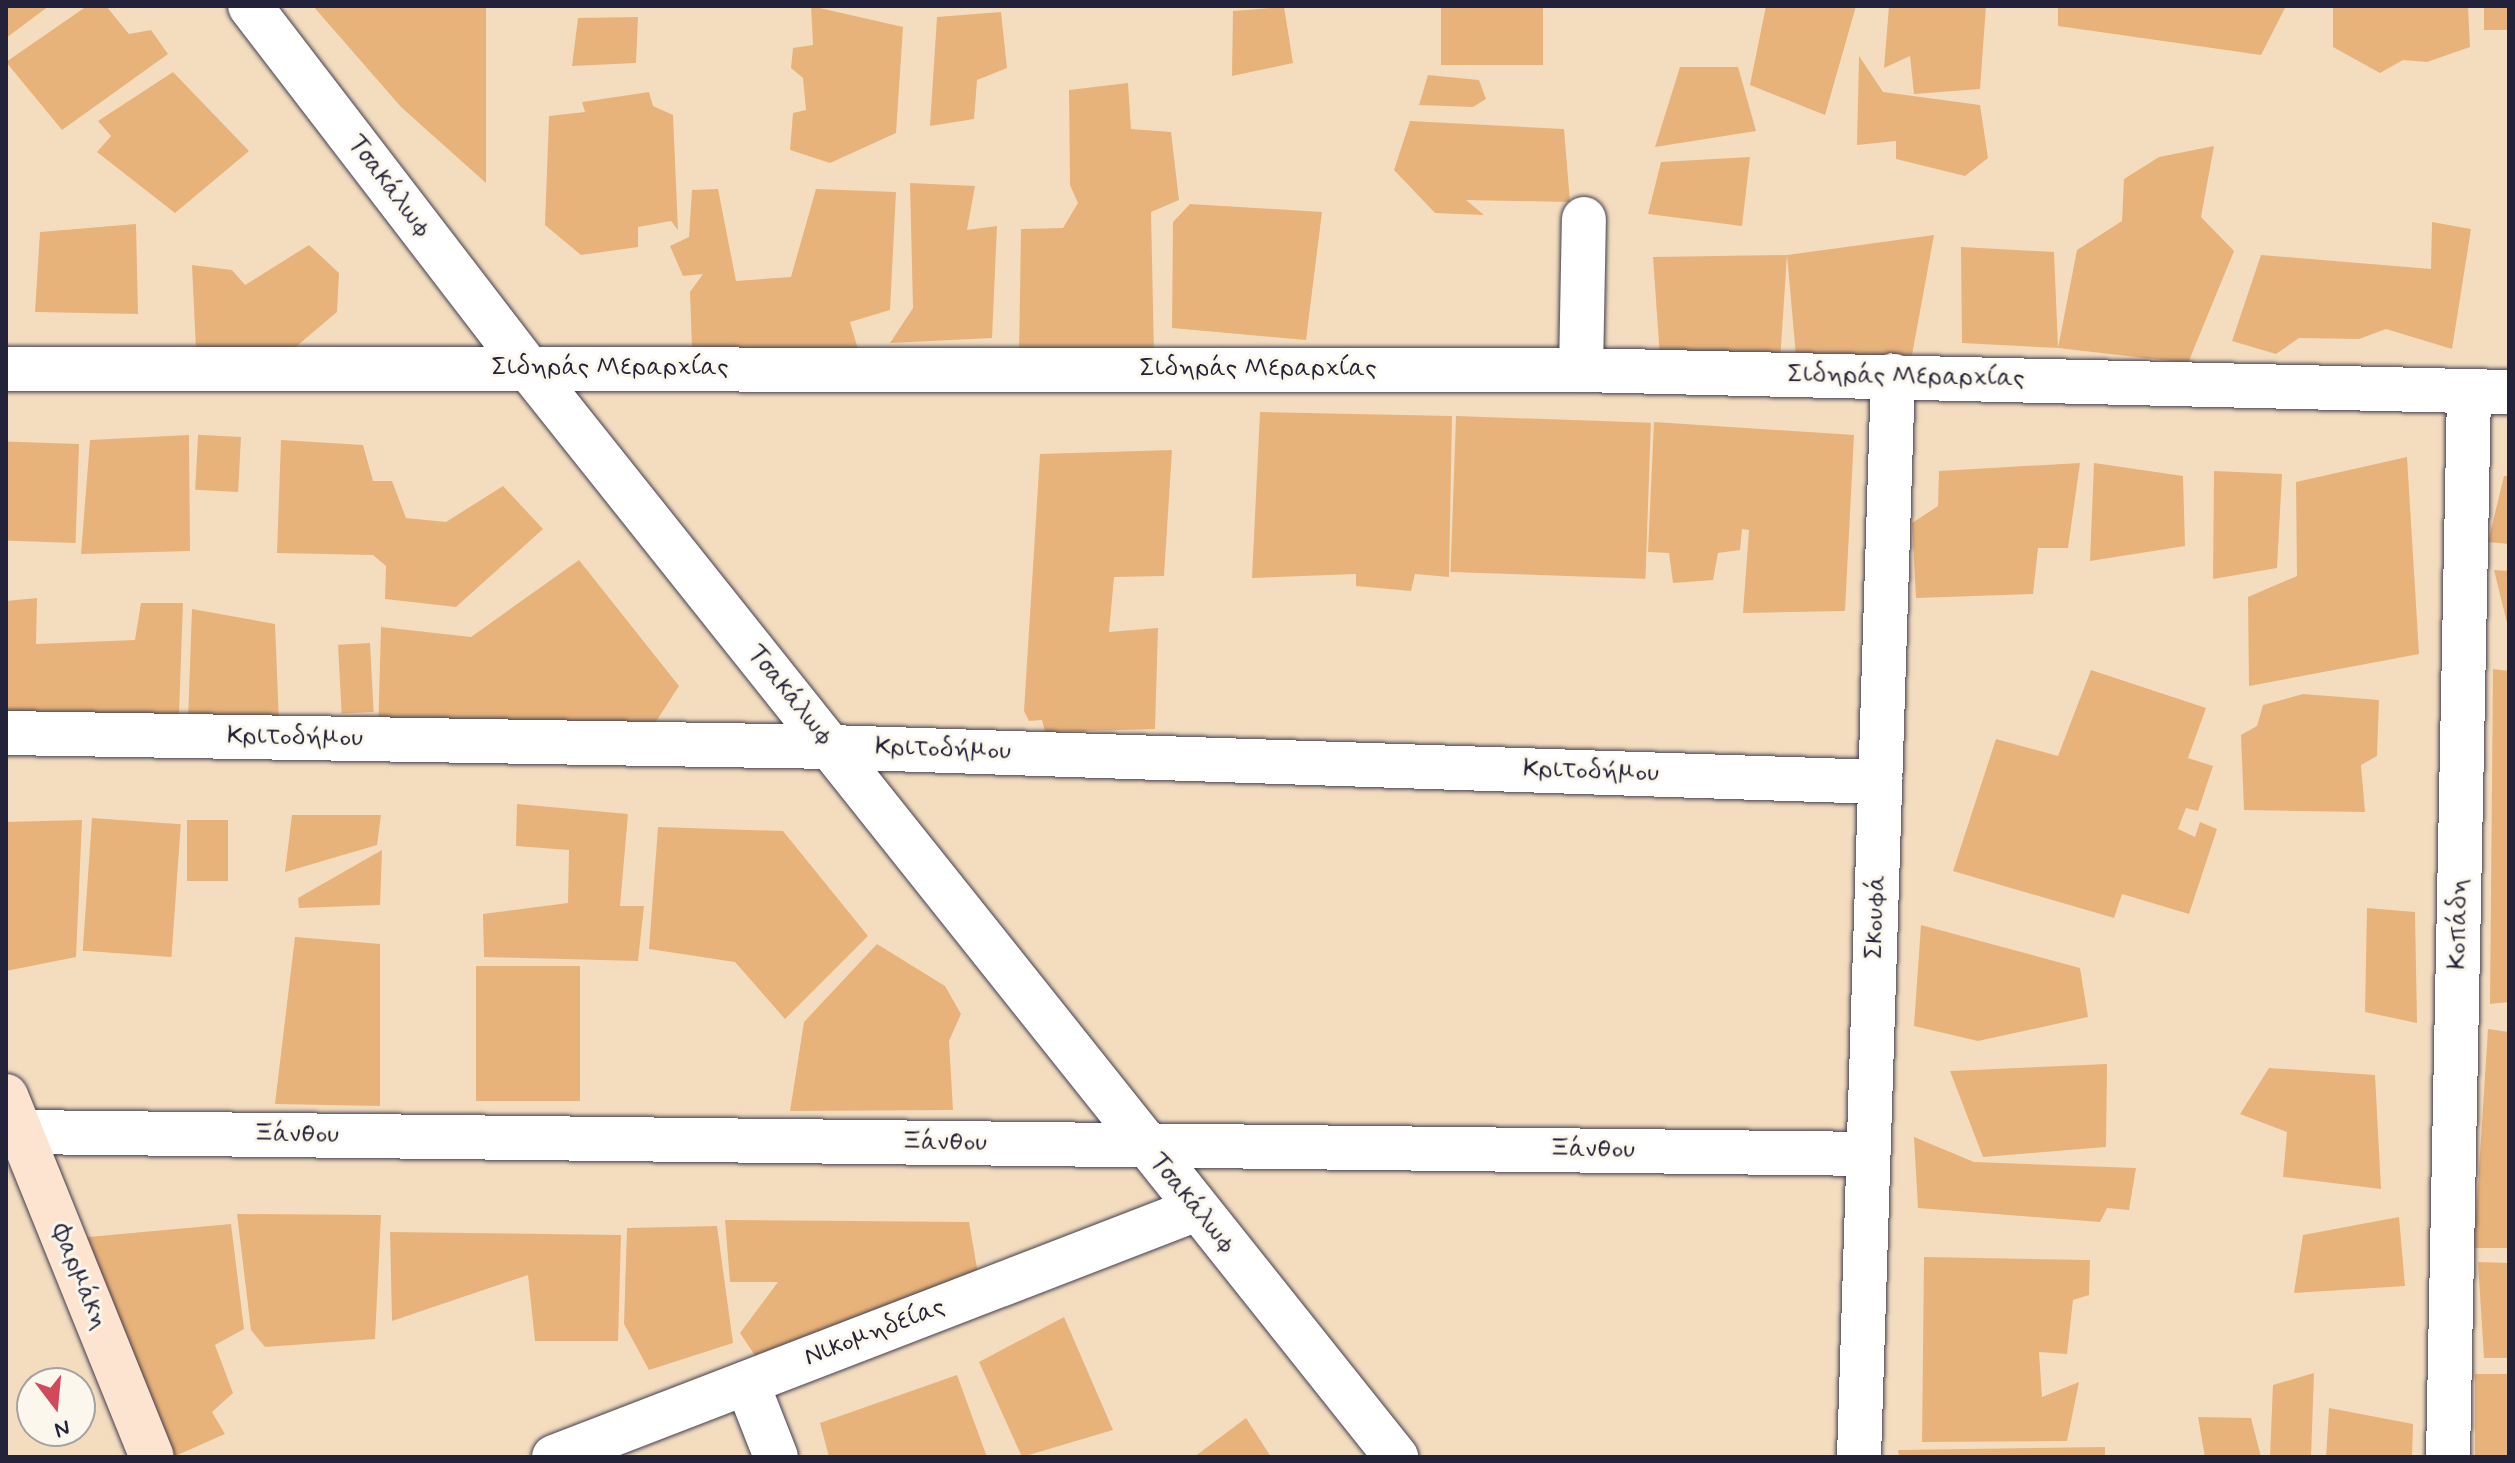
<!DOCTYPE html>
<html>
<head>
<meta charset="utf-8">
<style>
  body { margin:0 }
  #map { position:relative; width:2515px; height:1463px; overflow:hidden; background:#f4ddbf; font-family:Mynerve,sans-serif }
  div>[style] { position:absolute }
  .building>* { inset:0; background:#e8b37a; transform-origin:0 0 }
  .roads { filter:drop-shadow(0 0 2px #423e4f) drop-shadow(0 0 2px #423e4f) }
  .street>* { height:44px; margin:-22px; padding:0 22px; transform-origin:22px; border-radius:22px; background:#fff }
  .secondary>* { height:44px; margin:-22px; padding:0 22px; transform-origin:22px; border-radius:22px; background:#fde4d0 }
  span { translate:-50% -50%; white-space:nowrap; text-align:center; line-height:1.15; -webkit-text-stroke:6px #fbf7ec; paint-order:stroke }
  .street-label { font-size:26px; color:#22223b }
  .frame { position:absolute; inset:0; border:8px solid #22223b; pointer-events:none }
  .north { position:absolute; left:16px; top:1367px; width:80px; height:80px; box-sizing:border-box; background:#fbf7ec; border:2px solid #a4a2a5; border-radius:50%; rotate:164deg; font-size:22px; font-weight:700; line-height:32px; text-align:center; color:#22223b }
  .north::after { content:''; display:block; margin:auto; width:28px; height:36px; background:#d1495b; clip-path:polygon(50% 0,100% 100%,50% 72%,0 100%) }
</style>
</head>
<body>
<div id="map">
  <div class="building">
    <i style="clip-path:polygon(6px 6px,49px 6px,6px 38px)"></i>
    <i style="clip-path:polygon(87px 6px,106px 6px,129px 34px,151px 30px,168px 54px,62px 130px,6px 62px)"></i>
    <i style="clip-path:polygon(313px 6px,486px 6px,486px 183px,401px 107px)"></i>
    <i style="clip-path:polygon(811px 6px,903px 27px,896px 133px,830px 163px,790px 150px,793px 113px,806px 110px,803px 78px,791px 68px,793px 48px,813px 45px)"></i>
    <i style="left:1441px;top:6px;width:102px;height:59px"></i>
    <i style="clip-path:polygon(1766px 6px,1856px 6px,1825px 115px,1750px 85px)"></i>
    <i style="clip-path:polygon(1889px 6px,1986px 6px,1980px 89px,1914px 94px,1910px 56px,1884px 68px)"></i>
    <i style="clip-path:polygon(2058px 6px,2286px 6px,2261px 55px,2058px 26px)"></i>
    <i style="clip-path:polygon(2333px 6px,2468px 6px,2470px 47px,2427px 62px,2403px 60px,2380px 73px,2333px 47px)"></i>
    <i style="left:2484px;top:6px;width:25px;height:24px"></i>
    <i style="clip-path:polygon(1284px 7px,1293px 63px,1232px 76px,1233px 11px)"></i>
    <i style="clip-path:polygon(1001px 12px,1007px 68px,977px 80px,974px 119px,930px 126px,937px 17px)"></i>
    <i style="clip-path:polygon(638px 17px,636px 63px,572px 66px,578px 18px)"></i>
    <i style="clip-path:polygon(1859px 56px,1883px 92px,1980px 105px,1988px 158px,1965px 176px,1896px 159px,1896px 141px,1857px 145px)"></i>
    <i style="clip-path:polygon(1680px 67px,1738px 67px,1756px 131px,1655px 147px)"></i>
    <i style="clip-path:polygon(173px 72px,249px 151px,175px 213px,97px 152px,111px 136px,98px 121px)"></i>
    <i style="clip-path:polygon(1428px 75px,1479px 80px,1486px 99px,1473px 107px,1419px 105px)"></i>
    <i style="clip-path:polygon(1128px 83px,1131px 129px,1171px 132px,1179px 200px,1151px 212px,1154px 354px,1019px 356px,1021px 229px,1063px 228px,1078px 203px,1070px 185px,1069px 90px)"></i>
    <i style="clip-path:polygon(649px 92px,653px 106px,673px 115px,678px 230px,671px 221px,638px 227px,638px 247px,581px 255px,545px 225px,549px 116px,585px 112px,582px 102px)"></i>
    <i style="clip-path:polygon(1410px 121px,1564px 129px,1570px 202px,1466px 200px,1484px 215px,1435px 213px,1394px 170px)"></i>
    <i style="clip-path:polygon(2214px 146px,2201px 217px,2234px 251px,2188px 363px,2058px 348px,2077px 250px,2122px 221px,2124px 179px,2159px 157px)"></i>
    <i style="clip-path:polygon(1750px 157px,1742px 226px,1648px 214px,1661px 162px)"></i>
    <i style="clip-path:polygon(910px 183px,975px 186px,967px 230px,997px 226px,992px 338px,890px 343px,913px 308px)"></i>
    <i style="clip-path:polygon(718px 189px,736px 281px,791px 277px,816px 189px,896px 192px,890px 310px,850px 322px,858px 349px,692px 348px,690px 292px,703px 274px,683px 276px,670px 246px,689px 237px,692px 190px)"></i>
    <i style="clip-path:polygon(1190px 204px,1322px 212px,1306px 340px,1172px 328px,1173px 222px)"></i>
    <i style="clip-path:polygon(2432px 222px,2471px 229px,2452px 349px,2386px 329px,2359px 339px,2299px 338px,2276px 354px,2232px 341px,2261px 255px,2431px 269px)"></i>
    <i style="clip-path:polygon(136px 224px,138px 314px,35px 312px,40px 232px)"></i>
    <i style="clip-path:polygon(1934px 235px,1912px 355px,1796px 356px,1787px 255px)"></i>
    <i style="clip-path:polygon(309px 245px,339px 273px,337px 312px,292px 350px,196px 350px,192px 265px,232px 270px,245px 285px)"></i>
    <i style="clip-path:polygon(1961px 247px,2054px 252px,2058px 348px,1962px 343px)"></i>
    <i style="clip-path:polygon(1787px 255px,1780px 361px,1660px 358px,1653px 257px)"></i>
    <i style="clip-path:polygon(1260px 412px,1452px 416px,1449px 577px,1415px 574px,1411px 591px,1356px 586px,1356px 574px,1252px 578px)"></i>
    <i style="left:1456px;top:416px;width:195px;height:156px;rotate:2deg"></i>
    <i style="clip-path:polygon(1654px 422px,1854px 435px,1845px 611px,1743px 613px,1749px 530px,1742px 529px,1740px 550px,1718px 553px,1713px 580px,1673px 583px,1669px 553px,1648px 552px)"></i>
    <i style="clip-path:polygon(189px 435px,190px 551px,81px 554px,90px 440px)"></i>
    <i style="left:241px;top:437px;width:55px;height:43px;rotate:93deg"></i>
    <i style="clip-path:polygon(281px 440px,363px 445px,373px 481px,392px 481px,406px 518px,446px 522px,503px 486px,543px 529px,456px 607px,385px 599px,386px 566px,373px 555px,277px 553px)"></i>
    <i style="left:79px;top:444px;width:99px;height:73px;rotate:92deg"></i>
    <i style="clip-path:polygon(1172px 450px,1164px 576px,1114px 577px,1109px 632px,1158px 628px,1155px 729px,1045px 732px,1042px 720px,1029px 721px,1024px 711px,1040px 454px)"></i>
    <i style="clip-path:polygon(2407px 457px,2419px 654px,2249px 686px,2248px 597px,2297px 576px,2296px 482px)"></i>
    <i style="clip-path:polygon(2080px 463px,2068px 548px,2038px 548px,2033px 594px,1916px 598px,1912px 523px,1938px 506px,1939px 471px)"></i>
    <i style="clip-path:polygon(2094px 463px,2183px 476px,2185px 546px,2090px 561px)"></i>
    <i style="clip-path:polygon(2214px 471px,2282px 474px,2277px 568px,2213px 579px)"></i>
    <i style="clip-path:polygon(2504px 476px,2509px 476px,2509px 544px,2488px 542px)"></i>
    <i style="clip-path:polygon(579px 560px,679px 686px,648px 734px,378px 735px,381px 627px,471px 637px)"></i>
    <i style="clip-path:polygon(2494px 570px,2509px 571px,2509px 627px,2508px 627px)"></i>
    <i style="clip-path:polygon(37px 598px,36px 644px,135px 640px,141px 603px,183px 603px,179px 714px,6px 721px,6px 601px)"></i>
    <i style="clip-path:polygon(192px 609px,275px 624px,279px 722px,188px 720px)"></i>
    <i style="left:370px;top:643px;width:69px;height:32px;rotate:87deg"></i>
    <i style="clip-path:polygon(2493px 669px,2509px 671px,2509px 1002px,2490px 1004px)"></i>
    <i style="clip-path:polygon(2091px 670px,2206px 708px,2188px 758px,2213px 766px,2198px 811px,2186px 808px,2178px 829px,2195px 837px,2200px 822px,2217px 829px,2189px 914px,2122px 894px,2114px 918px,1953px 871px,1996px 739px,2058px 756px)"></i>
    <i style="clip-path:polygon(2303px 694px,2379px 700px,2377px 756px,2361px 765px,2365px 812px,2244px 810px,2241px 735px,2257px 726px,2263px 705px)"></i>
    <i style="clip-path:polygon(517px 804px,628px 814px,620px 906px,644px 906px,638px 961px,484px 957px,483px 914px,568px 903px,569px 850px,516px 846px)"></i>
    <i style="clip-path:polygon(292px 815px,381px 815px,377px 845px,285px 872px)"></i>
    <i style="left:92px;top:818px;width:89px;height:133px;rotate:4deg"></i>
    <i style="clip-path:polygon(82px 820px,76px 957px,6px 971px,6px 822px)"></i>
    <i style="left:187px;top:820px;width:41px;height:61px"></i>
    <i style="clip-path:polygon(658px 827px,783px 831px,868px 936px,785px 1019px,735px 962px,649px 949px)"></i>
    <i style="clip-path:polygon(382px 850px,380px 905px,299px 908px,298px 898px)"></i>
    <i style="clip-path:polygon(2367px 908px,2415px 912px,2417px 1023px,2365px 1012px)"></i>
    <i style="clip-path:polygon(1921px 925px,2080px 968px,2088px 1017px,1978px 1041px,1914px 1026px)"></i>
    <i style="clip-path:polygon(295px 937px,380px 944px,380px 1106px,275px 1104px)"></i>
    <i style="clip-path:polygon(877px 944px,945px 986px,961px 1014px,949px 1041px,953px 1110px,790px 1111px,804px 1022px)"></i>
    <i style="left:476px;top:966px;width:104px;height:135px"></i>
    <i style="clip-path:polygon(2488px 1029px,2509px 1032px,2509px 1248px,2474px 1248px)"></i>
    <i style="clip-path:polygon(2107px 1064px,2106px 1147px,1983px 1157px,1950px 1071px)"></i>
    <i style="clip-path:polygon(2269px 1068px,2375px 1075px,2381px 1189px,2283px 1177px,2287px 1132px,2240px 1114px)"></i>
    <i style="clip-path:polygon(1914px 1137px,1974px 1162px,2136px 1168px,2129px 1210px,2107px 1208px,2100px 1222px,1918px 1208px)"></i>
    <i style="clip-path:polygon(237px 1214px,381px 1215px,375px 1339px,265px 1347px,251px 1330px)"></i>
    <i style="clip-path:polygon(2399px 1217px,2405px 1286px,2294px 1293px,2303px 1235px)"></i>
    <i style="clip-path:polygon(725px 1220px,969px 1222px,980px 1285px,764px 1369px,740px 1333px,778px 1282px,730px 1282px)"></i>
    <i style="clip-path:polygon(231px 1224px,244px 1329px,215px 1345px,233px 1393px,212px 1412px,225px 1434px,173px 1457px,77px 1238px)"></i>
    <i style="clip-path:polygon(717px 1226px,733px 1343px,649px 1370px,624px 1324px,627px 1228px)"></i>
    <i style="clip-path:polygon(390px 1232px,621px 1235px,618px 1341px,535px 1341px,528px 1275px,392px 1321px)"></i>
    <i style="clip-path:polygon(1924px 1257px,2090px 1260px,2089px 1295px,2073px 1300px,2067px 1354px,2039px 1352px,2042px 1397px,2079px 1382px,2067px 1441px,1922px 1442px)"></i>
    <i style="clip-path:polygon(2478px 1262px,2509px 1263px,2509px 1358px,2484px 1358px)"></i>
    <i style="clip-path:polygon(1064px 1317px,1113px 1430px,1022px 1457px,979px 1362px)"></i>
    <i style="clip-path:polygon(2314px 1373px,2311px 1457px,2270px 1457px,2273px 1385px)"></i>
    <i style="left:2509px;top:1374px;width:83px;height:34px;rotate:90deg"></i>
    <i style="clip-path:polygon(957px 1375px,987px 1457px,829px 1457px,820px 1423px)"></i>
    <i style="clip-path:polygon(2329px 1408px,2413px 1424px,2412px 1457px,2326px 1457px)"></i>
    <i style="clip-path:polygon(2198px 1417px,2251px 1418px,2261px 1457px,2205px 1457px)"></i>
    <i style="clip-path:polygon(1246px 1418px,1271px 1457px,1194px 1457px)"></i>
    <i style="clip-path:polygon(2105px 1447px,2105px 1457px,1899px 1457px,1898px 1450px)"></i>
  </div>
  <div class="roads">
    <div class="street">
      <i style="left:250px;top:6px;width:456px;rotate:52.5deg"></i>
      <i style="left:528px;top:368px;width:1393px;rotate:51.44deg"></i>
      <i style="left:6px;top:369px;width:1575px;rotate:0.04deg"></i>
      <i style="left:1581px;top:370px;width:928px;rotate:1.36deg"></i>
      <i style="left:1581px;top:370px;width:151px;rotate:-88.9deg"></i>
      <i style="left:6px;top:733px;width:824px;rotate:0.97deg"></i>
      <i style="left:830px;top:747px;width:1051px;rotate:1.91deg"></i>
      <i style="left:21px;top:1132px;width:1847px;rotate:0.68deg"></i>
      <i style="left:747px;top:1383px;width:79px;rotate:68.6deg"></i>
      <i style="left:554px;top:1457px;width:689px;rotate:-21.09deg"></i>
      <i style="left:1859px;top:1457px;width:1082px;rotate:-88.2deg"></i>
      <i style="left:2448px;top:1457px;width:1066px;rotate:-88.87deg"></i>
    </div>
    <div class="secondary">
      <i style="left:6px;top:1096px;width:389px;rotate:68deg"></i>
    </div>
  </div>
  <div class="street-label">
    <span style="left:389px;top:187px;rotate:53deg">Τσακάλωφ</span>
    <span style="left:610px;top:368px">Σιδηράς Μεραρχίας</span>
    <span style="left:1258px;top:369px">Σιδηράς Μεραρχίας</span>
    <span style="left:1906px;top:377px;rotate:1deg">Σιδηράς Μεραρχίας</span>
    <span style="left:790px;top:696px;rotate:51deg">Τσακάλωφ</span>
    <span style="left:295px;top:738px;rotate:1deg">Κριτοδήμου</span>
    <span style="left:943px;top:750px;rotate:2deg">Κριτοδήμου</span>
    <span style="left:1591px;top:772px;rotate:2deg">Κριτοδήμου</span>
    <span style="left:1876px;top:917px;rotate:-88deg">Σκουφά</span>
    <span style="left:2459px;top:924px;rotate:-89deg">Κοπάδη</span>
    <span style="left:296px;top:1135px;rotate:1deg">Ξάνθου</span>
    <span style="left:944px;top:1143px;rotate:1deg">Ξάνθου</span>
    <span style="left:1592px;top:1150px;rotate:1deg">Ξάνθου</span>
    <span style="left:1192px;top:1204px;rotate:51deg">Τσακάλωφ</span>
    <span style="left:79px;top:1277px;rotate:68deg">Φαρμάκη</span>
    <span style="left:875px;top:1333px;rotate:-21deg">Νικομηδείας</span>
  </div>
  <div class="frame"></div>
  <div class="north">N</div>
</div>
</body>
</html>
